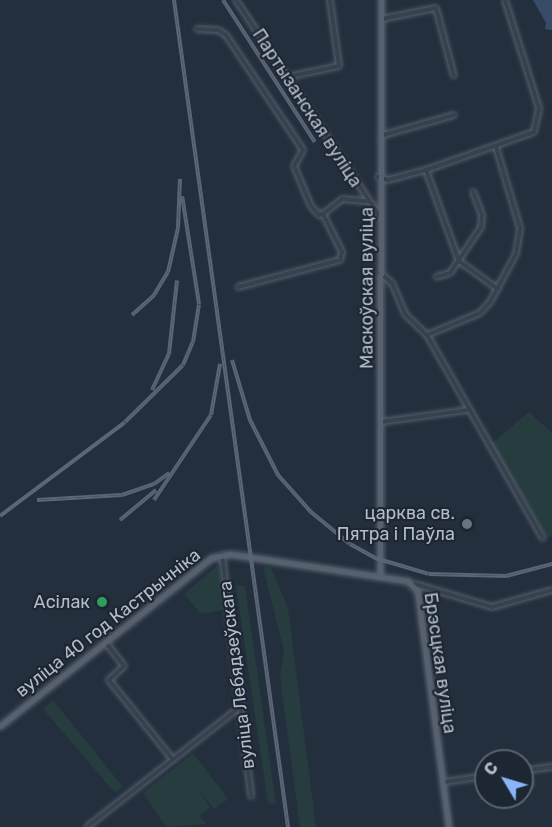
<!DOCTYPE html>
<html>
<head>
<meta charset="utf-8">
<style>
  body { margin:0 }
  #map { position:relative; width:552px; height:827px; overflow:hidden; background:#242f3e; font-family:Rubik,sans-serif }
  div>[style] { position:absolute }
  .green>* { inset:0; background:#263c3f }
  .water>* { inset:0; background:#394c67 }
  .roads { filter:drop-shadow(0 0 2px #565f6c) drop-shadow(0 0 2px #565f6c) }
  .minor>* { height:4px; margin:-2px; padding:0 2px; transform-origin:2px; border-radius:2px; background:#38414e }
  .major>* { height:4.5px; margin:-2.25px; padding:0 2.25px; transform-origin:2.25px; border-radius:2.25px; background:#56606e }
  .rail>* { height:4px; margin-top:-2px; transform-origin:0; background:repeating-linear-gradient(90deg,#1d2633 0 4.5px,#5a6575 0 9px); box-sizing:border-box; border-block:2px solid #5a6575 }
  .dots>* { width:16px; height:16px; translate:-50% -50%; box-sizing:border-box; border:3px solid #1d2633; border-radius:50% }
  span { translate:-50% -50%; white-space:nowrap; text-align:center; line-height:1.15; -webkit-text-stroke:4.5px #1d2633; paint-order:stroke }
  .street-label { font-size:18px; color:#b4bcc9 }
  .poi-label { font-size:18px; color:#b4bcc9 }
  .right { translate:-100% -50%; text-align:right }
  .north { position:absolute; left:474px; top:749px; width:60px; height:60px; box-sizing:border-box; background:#1d2633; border:2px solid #59626f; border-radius:50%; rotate:308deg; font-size:16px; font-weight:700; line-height:24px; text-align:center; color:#b4bcc9 }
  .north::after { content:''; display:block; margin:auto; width:21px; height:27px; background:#8ab4f8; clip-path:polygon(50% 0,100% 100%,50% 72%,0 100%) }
</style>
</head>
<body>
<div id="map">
  <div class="green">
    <i style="clip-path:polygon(529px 412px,552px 433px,552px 535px,548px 538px,491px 444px)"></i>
    <i style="clip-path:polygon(218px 565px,224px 610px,201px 614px,184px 594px)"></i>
    <i style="clip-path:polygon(263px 567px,271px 567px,288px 608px,316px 827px,300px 827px,280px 677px,284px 651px)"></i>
    <i style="clip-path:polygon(236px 586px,245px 586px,276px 805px,268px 803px)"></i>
    <i style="clip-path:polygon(53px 700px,123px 787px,115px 793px,43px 709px)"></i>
    <i style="clip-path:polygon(193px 753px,228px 799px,214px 809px,198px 789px,210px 807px,199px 816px,206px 824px,166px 827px,143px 793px)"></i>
  </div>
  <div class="water">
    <i style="clip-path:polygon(533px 0,552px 0,552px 30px,545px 29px,546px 23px)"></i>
  </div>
  <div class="roads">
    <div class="minor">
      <i style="left:236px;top:0;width:258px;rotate:56.4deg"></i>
      <i style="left:382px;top:19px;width:55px;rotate:-11.5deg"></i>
      <i style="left:436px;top:8px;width:70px;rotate:75.2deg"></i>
      <i style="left:197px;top:29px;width:21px;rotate:3deg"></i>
      <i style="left:218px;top:30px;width:9px;rotate:32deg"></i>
      <i style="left:226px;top:35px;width:138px;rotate:56.2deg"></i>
      <i style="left:303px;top:150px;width:18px;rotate:119deg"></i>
      <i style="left:294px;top:166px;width:43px;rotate:67deg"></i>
      <i style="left:311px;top:206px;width:12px;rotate:48deg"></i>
      <i style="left:319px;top:215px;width:4px;rotate:-14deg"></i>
      <i style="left:287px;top:77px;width:53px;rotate:-11.9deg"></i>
      <i style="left:339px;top:66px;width:67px;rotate:-97.8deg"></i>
      <i style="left:380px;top:136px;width:77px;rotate:-15.8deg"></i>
      <i style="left:426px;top:170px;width:97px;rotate:70.1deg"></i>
      <i style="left:459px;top:261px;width:48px;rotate:35.7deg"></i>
      <i style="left:378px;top:177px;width:10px;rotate:17deg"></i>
      <i style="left:388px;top:180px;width:39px;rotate:-15deg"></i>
      <i style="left:426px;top:170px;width:114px;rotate:-19.4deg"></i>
      <i style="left:534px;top:132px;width:25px;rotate:-78deg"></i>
      <i style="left:539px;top:108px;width:113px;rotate:-107.5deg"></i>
      <i style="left:380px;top:273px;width:16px;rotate:40deg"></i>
      <i style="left:392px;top:283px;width:34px;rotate:67deg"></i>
      <i style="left:405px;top:314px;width:30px;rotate:44deg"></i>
      <i style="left:427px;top:335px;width:234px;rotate:60.3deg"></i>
      <i style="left:436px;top:277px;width:15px;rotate:-16deg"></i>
      <i style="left:450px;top:273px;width:55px;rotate:-56deg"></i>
      <i style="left:481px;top:227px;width:12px;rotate:-85deg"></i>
      <i style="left:482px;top:215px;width:25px;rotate:-111deg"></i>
      <i style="left:238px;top:287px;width:106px;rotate:-14.8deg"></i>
      <i style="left:340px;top:260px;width:8px;rotate:-76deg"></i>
      <i style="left:342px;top:252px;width:42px;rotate:-116.6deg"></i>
      <i style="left:323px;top:214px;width:24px;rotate:-38deg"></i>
      <i style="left:342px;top:199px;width:25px;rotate:5deg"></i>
      <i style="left:427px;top:335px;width:57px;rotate:-22.5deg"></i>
      <i style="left:480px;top:313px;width:15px;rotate:-48deg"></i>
      <i style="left:490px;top:302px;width:55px;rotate:-61.6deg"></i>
      <i style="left:516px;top:254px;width:26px;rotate:-81deg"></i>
      <i style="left:520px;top:228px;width:84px;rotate:-106.5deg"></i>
      <i style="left:381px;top:422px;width:88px;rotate:-7.9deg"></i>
      <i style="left:222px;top:555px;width:243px;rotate:83.1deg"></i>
      <i style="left:415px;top:584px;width:80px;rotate:16.6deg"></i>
      <i style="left:492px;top:607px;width:62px;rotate:-15.8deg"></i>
      <i style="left:106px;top:643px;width:29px;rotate:52deg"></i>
      <i style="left:124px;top:666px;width:21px;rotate:137deg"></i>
      <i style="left:109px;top:680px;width:102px;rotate:51.3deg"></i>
      <i style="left:527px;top:770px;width:15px;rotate:79deg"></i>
      <i style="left:522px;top:771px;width:30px;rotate:-8deg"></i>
      <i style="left:444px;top:782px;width:42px;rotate:-8.1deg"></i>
      <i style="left:87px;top:827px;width:194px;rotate:-38.1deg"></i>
    </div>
    <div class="major">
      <i style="left:380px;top:577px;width:577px;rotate:-89.9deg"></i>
      <i style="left:0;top:726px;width:270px;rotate:-38.5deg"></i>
      <i style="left:211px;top:558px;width:19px;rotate:-12deg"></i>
      <i style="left:230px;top:554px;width:180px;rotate:8.6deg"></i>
      <i style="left:408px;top:581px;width:14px;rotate:45deg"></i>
      <i style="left:418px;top:591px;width:238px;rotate:82.5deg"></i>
    </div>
  </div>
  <div class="rail">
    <i style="left:174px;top:0;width:835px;rotate:82.15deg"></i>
    <i style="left:223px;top:0;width:169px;rotate:57.1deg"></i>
    <i style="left:132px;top:315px;width:30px;rotate:-42deg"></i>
    <i style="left:154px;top:295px;width:27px;rotate:-59deg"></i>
    <i style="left:168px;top:272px;width:45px;rotate:-77.2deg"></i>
    <i style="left:178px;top:228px;width:49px;rotate:-87.7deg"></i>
    <i style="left:232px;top:360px;width:63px;rotate:73.3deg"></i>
    <i style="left:250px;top:420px;width:62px;rotate:63deg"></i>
    <i style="left:278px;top:475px;width:50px;rotate:48.3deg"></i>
    <i style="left:311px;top:512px;width:50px;rotate:39.4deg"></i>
    <i style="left:350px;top:544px;width:29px;rotate:29deg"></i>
    <i style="left:375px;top:558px;width:56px;rotate:16.5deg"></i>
    <i style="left:429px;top:574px;width:77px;rotate:1.5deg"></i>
    <i style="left:506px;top:576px;width:48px;rotate:-14.6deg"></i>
    <i style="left:152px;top:390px;width:40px;rotate:-65deg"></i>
    <i style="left:169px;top:354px;width:74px;rotate:-83.8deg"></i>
    <i style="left:37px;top:500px;width:85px;rotate:-3.4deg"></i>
    <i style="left:122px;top:495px;width:34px;rotate:-19deg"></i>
    <i style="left:154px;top:484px;width:19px;rotate:-36deg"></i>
    <i style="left:154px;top:500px;width:102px;rotate:-56.2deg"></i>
    <i style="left:211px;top:415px;width:52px;rotate:-80deg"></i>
    <i style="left:0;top:516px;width:156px;rotate:-36.9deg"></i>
    <i style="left:125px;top:422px;width:81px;rotate:-44.5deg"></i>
    <i style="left:183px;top:365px;width:25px;rotate:-67deg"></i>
    <i style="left:193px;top:342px;width:38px;rotate:-81deg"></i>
    <i style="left:199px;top:304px;width:109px;rotate:-98.9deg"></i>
    <i style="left:120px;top:520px;width:47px;rotate:-39.8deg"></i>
  </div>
  <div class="dots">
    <i style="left:467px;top:524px;background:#6b7280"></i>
    <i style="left:102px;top:602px;background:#2e9e5b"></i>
  </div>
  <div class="street-label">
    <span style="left:307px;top:108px;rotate:57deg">Партызанская вуліца</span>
    <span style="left:367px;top:288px;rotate:-90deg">Маскоўская вуліца</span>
    <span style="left:108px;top:623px;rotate:-38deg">вуліца 40 год Кастрычніка</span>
    <span style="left:440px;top:663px;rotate:82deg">Брэсцкая вуліца</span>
    <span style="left:237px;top:675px;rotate:-97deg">вуліца Лебядзеўскага</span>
  </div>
  <div class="poi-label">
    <span class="right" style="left:455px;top:524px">царква св.<br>Пятра і Паўла</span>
    <span class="right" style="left:90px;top:602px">Асілак</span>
  </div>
  <div class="north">С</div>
</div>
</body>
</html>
